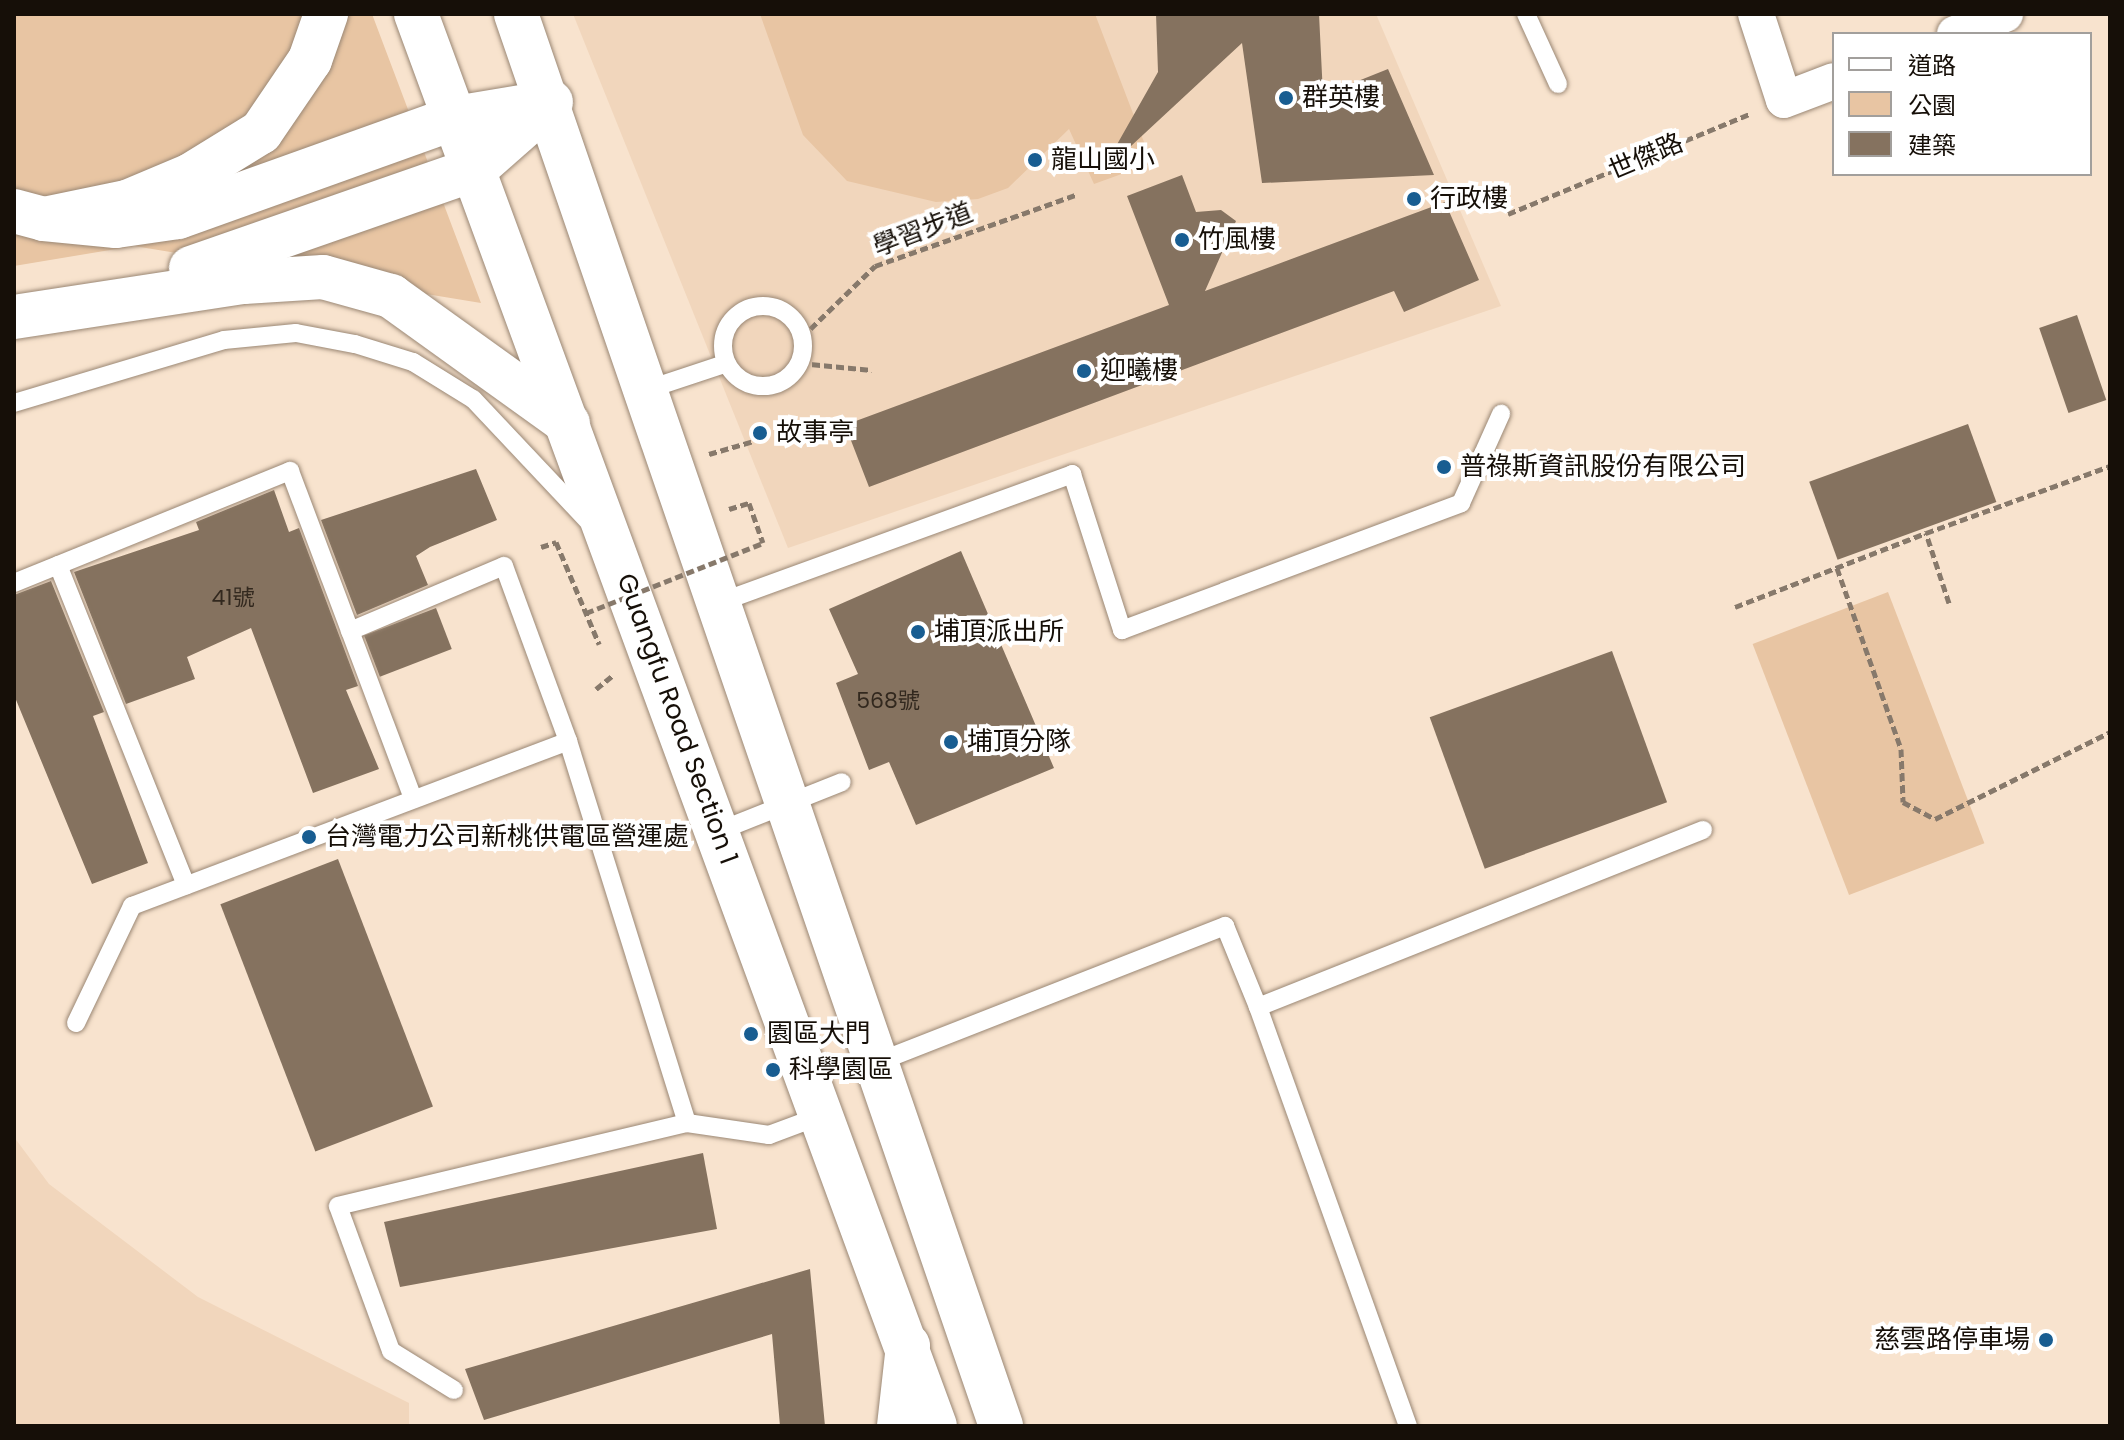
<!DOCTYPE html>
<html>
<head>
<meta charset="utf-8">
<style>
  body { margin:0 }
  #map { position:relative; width:2124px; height:1440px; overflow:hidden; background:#f8e3ce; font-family:Poppins,"Noto Sans TC",sans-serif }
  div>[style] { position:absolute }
  .built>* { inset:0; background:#f1d6bc }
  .green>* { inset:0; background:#e8c5a3; transform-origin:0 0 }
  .building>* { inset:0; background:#85725f; transform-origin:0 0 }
  .path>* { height:5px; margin-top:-2.5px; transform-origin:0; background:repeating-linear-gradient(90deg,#87796b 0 8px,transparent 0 12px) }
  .roads { filter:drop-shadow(0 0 2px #9a8774) drop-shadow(0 0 2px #9a8774) }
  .service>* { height:18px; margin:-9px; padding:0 9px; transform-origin:9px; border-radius:9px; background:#fff }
  .service>.ring { margin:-9px; padding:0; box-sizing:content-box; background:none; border:18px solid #fff; border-radius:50% }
  .minor>* { height:36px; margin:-18px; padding:0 18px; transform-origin:18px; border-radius:18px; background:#fff }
  .tertiary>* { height:44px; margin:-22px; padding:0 22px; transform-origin:22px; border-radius:22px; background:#fff }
  .secondary>* { height:44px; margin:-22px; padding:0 22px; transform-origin:22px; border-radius:22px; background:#fff }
  .motorway>* { height:44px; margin:-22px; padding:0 22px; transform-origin:22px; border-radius:22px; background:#fff }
  .path-bridge>* { height:5px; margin-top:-2.5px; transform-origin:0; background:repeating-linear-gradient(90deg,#87796b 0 8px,transparent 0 12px) }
  .dots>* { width:22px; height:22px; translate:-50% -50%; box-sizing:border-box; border:4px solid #fff; border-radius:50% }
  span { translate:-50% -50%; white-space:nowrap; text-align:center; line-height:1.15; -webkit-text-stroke:8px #fff; paint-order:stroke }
  .number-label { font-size:22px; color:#32281e }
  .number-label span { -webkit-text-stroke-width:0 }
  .poi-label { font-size:26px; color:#160f08 }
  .left { translate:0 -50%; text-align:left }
  .right { translate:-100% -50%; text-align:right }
  .street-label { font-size:26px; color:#160f08 }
  .frame { position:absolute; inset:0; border:16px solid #160f08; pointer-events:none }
  .legend { position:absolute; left:1832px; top:32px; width:260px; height:144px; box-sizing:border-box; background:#fff; border:2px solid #a29f9c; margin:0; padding:10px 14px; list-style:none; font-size:24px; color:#160f08 }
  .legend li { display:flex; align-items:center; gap:16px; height:40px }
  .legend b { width:40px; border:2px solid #a29f9c }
</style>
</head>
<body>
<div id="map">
  <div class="built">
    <i style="clip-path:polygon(573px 14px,1376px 14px,1501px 306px,788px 548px)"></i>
    <i style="clip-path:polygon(14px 1137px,49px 1184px,198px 1297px,409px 1403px,409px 1426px,14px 1426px)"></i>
  </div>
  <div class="green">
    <i style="clip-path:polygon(14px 14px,372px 14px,481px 303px,134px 246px,14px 266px)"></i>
    <i style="clip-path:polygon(760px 14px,1095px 14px,1152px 163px,1094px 184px,1069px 129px,1008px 188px,978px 199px,936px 202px,847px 181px,803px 135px)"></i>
    <i style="left:1888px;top:592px;width:269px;height:145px;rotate:69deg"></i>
  </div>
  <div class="building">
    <i style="clip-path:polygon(1156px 14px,1319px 14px,1323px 95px,1388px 69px,1434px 175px,1262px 183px,1242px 43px,1117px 159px,1111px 155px,1158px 72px)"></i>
    <i style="clip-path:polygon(1182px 175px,1196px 212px,1221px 210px,1236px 221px,1205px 291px,1445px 202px,1479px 280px,1404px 312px,1394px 291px,869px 487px,845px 425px,1169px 305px,1127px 196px)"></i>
    <i style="left:2077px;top:315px;width:90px;height:40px;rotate:71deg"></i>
    <i style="left:1968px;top:424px;width:83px;height:169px;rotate:70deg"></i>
    <i style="clip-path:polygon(476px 469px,497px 520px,430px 547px,416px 556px,428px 585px,357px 615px,321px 520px)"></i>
    <i style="clip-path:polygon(274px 490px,289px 532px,299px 528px,358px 686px,346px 690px,379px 769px,313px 793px,251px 628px,187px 657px,195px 679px,126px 704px,74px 572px,199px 530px,196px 522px)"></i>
    <i style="clip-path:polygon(961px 551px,1054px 768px,916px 825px,889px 762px,869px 770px,836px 683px,858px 674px,829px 609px)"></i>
    <i style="clip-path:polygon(51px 581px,104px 712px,93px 716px,148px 863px,92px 884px,14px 695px,14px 595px)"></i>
    <i style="left:436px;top:608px;width:44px;height:77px;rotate:69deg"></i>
    <i style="left:1612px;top:651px;width:161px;height:194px;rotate:70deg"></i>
    <i style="left:338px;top:859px;width:265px;height:126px;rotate:69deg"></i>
    <i style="clip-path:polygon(703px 1153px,717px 1229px,400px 1287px,384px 1222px)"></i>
    <i style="clip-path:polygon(810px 1269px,825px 1426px,780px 1426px,772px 1334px,484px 1420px,465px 1369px)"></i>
  </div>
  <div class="path">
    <i style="left:1508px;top:214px;width:262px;rotate:-22.5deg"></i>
    <i style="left:802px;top:337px;width:102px;rotate:-44.2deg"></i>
    <i style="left:875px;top:266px;width:215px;rotate:-19.5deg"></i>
    <i style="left:800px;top:363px;width:72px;rotate:5.6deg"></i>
    <i style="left:709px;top:454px;width:47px;rotate:-16.1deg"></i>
    <i style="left:729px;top:509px;width:21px;rotate:-17deg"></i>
    <i style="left:749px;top:503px;width:42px;rotate:70.7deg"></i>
    <i style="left:541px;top:547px;width:16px;rotate:-18deg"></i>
    <i style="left:556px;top:542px;width:111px;rotate:67.1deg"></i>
    <i style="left:1837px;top:568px;width:192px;rotate:70.5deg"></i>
    <i style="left:1901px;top:749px;width:53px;rotate:87.8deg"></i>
    <i style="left:1903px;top:802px;width:36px;rotate:28deg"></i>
    <i style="left:1935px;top:819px;width:195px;rotate:-26.4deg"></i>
    <i style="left:1949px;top:603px;width:74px;rotate:-108.2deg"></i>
    <i style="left:1926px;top:533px;width:196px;rotate:-20deg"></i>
    <i style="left:1735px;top:607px;width:205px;rotate:-21.2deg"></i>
    <i style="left:596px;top:689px;width:21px;rotate:-39deg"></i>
  </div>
  <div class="roads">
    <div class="service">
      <i style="left:1526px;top:14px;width:77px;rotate:65.4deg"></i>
      <i class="ring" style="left:723px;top:306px;width:62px;height:62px"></i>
      <i style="left:646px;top:390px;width:85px;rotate:-18.4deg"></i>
      <i style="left:14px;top:403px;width:219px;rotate:-16.7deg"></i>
      <i style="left:224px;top:340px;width:72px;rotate:-5.6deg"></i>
      <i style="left:296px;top:333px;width:60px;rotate:10.6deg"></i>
      <i style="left:355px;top:344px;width:61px;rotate:17.2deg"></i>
      <i style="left:413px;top:362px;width:70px;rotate:31.7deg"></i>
      <i style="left:473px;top:399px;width:166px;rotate:46.7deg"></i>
      <i style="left:58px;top:565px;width:345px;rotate:68.2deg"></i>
      <i style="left:14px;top:583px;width:298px;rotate:-22.1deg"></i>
      <i style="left:290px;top:471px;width:350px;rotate:69.4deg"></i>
      <i style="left:721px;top:602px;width:374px;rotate:-20deg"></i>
      <i style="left:1072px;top:474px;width:164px;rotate:72.2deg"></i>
      <i style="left:1122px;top:630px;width:362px;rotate:-20.5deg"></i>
      <i style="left:1461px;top:503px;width:98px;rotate:-65.8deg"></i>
      <i style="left:350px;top:631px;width:167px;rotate:-22.9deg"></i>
      <i style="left:504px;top:566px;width:186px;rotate:69.9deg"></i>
      <i style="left:568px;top:741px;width:400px;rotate:72.7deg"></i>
      <i style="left:687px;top:1123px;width:83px;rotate:8.3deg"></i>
      <i style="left:769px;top:1135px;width:54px;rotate:-20.4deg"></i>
      <i style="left:719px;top:831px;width:132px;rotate:-21.7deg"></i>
      <i style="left:1258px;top:1007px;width:445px;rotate:70.3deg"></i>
      <i style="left:76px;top:1023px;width:130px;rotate:-64.4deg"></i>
      <i style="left:132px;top:906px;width:466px;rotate:-20.7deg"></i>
      <i style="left:878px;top:1062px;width:373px;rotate:-21.4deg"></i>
      <i style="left:1225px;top:926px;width:87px;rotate:67.8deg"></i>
      <i style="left:1258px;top:1007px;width:479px;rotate:-21.7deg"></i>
      <i style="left:454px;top:1390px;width:74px;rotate:-148.2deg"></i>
      <i style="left:391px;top:1351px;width:154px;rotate:-110.1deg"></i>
      <i style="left:338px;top:1206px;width:359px;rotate:-13.4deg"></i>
    </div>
    <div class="minor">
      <i style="left:1756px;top:14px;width:90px;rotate:72deg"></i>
      <i style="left:1784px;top:100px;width:53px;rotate:-20.8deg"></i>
      <i style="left:1955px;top:34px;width:54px;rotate:-21.8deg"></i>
    </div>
    <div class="tertiary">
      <i style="left:899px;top:1426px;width:81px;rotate:-83.6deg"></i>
    </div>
    <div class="secondary">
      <i style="left:416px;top:14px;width:1504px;rotate:69.82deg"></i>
      <i style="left:516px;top:14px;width:1493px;rotate:71.04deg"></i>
    </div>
    <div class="motorway">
      <i style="left:14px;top:211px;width:31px;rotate:15deg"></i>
      <i style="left:44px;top:219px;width:85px;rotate:-11.6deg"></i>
      <i style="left:127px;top:202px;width:69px;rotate:-22.9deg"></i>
      <i style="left:191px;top:175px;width:82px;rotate:-31.6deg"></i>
      <i style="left:261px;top:132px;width:87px;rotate:-55.8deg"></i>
      <i style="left:310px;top:60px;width:49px;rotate:-70.8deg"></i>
      <i style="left:44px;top:219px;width:72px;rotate:5.6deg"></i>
      <i style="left:116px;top:226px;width:63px;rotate:-8.3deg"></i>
      <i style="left:178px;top:217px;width:294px;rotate:-19.7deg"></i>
      <i style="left:455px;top:118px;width:97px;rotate:-9.5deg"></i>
      <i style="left:191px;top:268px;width:301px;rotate:-19.2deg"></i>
      <i style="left:475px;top:169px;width:101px;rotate:-41.4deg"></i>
      <i style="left:14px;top:317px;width:233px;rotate:-8.7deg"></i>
      <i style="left:244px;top:282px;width:79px;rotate:-3.6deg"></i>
      <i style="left:323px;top:277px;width:71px;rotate:15.6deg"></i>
      <i style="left:391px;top:296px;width:218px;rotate:35.7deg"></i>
    </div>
  </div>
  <div class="path-bridge">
    <i style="left:586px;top:613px;width:190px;rotate:-21.6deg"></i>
  </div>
  <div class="dots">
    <i style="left:1286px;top:98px;background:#185d91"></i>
    <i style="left:1035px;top:160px;background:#185d91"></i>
    <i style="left:1414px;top:199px;background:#185d91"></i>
    <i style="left:1182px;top:240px;background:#185d91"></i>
    <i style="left:1084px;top:371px;background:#185d91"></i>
    <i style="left:760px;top:433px;background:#185d91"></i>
    <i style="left:1444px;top:467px;background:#185d91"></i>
    <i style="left:918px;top:632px;background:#185d91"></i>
    <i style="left:951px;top:742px;background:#185d91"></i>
    <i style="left:309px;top:837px;background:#185d91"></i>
    <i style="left:751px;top:1034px;background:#185d91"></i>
    <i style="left:773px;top:1070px;background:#185d91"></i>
    <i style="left:2046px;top:1340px;background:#185d91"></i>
  </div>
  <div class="number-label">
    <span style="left:233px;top:598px">41號</span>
    <span style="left:888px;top:701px">568號</span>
  </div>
  <div class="poi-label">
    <span class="left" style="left:1302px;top:98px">群英樓</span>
    <span class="left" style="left:1051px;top:160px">龍山國小</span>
    <span class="left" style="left:1430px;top:199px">行政樓</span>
    <span class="left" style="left:1198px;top:240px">竹風樓</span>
    <span class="left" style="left:1100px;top:371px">迎曦樓</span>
    <span class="left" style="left:776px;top:433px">故事亭</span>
    <span class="left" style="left:1460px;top:467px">普祿斯資訊股份有限公司</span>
    <span class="left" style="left:934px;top:632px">埔頂派出所</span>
    <span class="left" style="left:967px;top:742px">埔頂分隊</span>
    <span class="left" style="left:325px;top:837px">台灣電力公司新桃供電區營運處</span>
    <span class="left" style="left:767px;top:1034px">園區大門</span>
    <span class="left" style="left:789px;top:1070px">科學園區</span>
    <span class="right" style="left:2030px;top:1340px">慈雲路停車場</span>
  </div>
  <div class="street-label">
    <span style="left:1646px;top:157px;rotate:-23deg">世傑路</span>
    <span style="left:923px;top:230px;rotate:-21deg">學習步道</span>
    <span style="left:677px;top:719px;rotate:70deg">Guangfu Road Section 1</span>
  </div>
  <div class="frame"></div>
  <ul class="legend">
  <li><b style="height:10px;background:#fff"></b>道路</li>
  <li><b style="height:22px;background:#e8c5a3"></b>公園</li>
  <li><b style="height:22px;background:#85725f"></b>建築</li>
  </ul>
</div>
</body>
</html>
